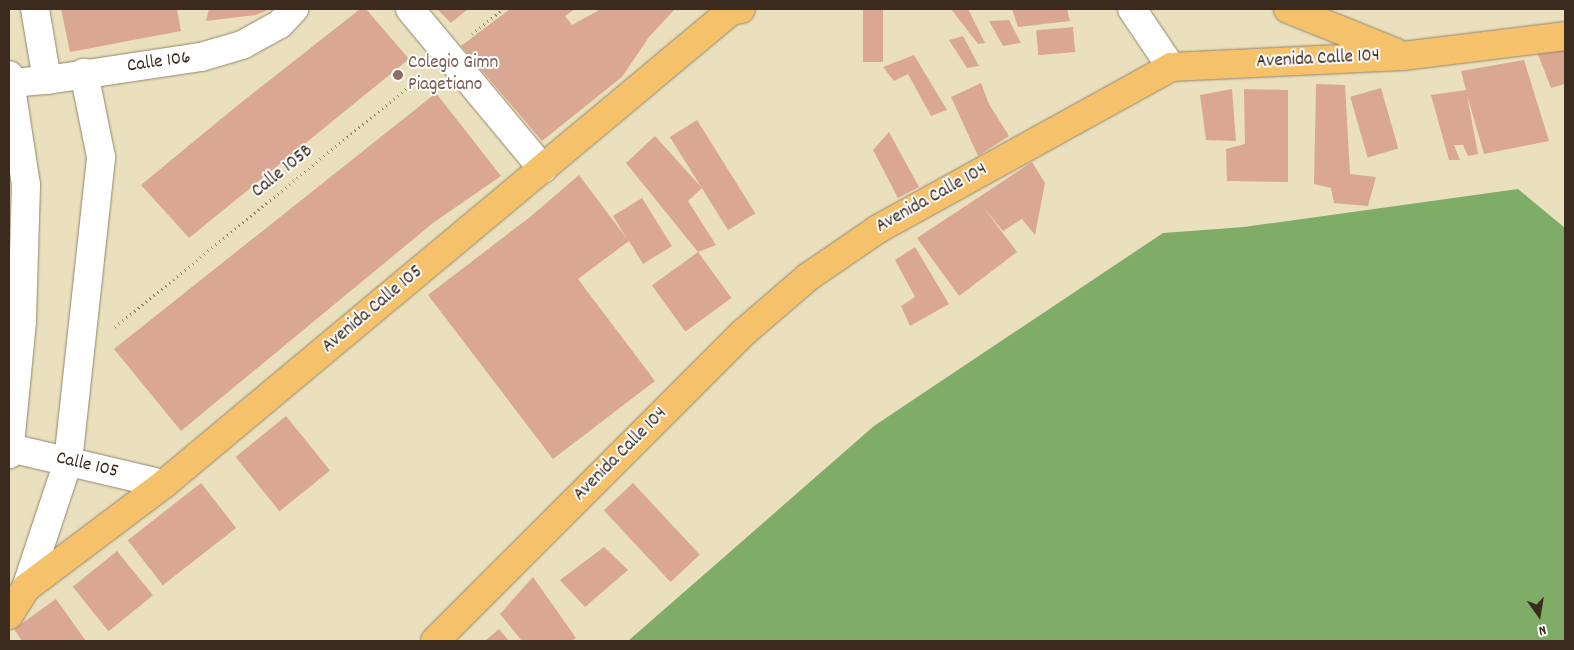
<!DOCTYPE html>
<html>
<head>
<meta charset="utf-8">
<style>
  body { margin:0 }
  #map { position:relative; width:1574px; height:650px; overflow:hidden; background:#eae0bd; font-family:Dekko,sans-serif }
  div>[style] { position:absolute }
  .forest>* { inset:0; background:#7fac66 }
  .building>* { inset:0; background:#daa892; transform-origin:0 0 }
  .path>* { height:3px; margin-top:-1.5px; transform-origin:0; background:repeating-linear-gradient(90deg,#92856e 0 1px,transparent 0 5px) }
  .roads { filter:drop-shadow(0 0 1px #92856e) drop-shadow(0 0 1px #92856e) }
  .minor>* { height:28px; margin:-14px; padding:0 14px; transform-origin:14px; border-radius:14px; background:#fff }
  .major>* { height:28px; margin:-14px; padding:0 14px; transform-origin:14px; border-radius:14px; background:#f5c16b }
  .dots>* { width:14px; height:14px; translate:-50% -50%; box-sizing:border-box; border:2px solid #fff; border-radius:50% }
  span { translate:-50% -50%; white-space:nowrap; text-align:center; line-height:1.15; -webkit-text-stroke:4px #fff; paint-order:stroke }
  .street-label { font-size:19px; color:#3b2a1e }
  .education-label { font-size:19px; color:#785e54 }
  .left { translate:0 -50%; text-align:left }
  .frame { position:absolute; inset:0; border:10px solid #3b2a1e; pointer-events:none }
  .north { position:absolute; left:1514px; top:590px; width:50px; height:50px; -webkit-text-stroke:4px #fff; paint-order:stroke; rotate:167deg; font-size:14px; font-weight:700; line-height:20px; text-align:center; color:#3b2a1e }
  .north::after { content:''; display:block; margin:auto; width:18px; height:22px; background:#3b2a1e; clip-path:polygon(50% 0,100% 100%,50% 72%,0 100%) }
</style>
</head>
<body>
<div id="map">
  <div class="forest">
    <i style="clip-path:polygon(1518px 189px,1565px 228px,1565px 641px,628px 641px,874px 426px,1163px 233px,1244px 227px)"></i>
  </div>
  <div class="building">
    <i style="clip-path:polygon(61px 9px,177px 9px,181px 31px,70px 52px)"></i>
    <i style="clip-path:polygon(209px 9px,270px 9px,256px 15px,206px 21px)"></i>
    <i style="clip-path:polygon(360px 9px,366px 9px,409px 59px,189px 238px,141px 185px,238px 105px)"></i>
    <i style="clip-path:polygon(437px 9px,468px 9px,451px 23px)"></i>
    <i style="clip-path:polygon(510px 9px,575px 9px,565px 16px,572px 25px,601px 9px,675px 9px,649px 37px,622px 77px,542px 141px,461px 46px)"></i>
    <i style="left:863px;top:9px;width:20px;height:53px"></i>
    <i style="clip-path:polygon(951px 9px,968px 9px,985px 43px,978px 44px)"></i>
    <i style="clip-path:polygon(1012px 9px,1067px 9px,1070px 21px,1018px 27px)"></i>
    <i style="clip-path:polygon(1009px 20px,1021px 43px,1003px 46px,989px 21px)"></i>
    <i style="left:1073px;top:27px;width:25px;height:37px;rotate:85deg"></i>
    <i style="clip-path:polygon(963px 36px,979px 66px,967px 68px,949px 40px)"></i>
    <i style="clip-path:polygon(1565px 46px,1565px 84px,1551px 88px,1537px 52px)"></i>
    <i style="clip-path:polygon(914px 55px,947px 110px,931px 116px,908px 74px,894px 81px,883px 67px)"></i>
    <i style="clip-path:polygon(1524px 60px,1549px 141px,1484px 154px,1467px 95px,1478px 154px,1468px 156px,1463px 145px,1454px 145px,1460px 160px,1449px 160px,1431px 95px,1466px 90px,1461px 71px)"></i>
    <i style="clip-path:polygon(981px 83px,989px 104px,1009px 136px,978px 156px,951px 97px)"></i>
    <i style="clip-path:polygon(1316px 84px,1345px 85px,1350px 174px,1376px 177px,1368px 206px,1334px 203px,1331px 188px,1314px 184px)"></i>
    <i style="left:1381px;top:88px;width:63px;height:32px;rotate:74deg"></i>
    <i style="clip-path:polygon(1232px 89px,1236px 141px,1206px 140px,1200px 95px)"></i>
    <i style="clip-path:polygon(1244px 89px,1288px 90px,1288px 182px,1227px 181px,1226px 149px,1245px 144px)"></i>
    <i style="clip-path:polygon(436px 93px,501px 176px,433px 223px,181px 431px,114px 349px)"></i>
    <i style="left:697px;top:120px;width:110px;height:32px;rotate:58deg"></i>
    <i style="clip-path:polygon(889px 132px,919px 187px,898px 198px,873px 150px)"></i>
    <i style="clip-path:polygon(655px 136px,702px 188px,688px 201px,716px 245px,698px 252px,626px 163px)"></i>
    <i style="clip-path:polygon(1032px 162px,1045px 183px,1035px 235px,1022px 219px,1003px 231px,984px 208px,1017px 252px,959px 296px,917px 238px)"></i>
    <i style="clip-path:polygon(579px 175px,627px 239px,613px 216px,642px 198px,672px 246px,643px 264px,629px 241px,578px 279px,655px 381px,553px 459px,428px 295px,530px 217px)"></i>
    <i style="clip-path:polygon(915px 247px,949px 304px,910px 326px,901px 306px,915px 297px,895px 260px)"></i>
    <i style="left:698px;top:252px;width:57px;height:57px;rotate:54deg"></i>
    <i style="left:286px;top:416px;width:70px;height:65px;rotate:51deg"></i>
    <i style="left:201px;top:483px;width:57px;height:93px;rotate:52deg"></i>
    <i style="left:633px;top:483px;width:98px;height:40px;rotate:47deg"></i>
    <i style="clip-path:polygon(604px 547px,628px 570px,585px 607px,560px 580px)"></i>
    <i style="left:117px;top:551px;width:57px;height:57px;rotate:51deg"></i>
    <i style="clip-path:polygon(533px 577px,576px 638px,571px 641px,522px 641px,500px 614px)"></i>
    <i style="clip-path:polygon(56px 599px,86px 641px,22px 641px,14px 629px)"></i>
    <i style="clip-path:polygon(499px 629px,509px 641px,485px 641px)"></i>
  </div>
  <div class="path">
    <i style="left:472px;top:34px;width:40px;rotate:-39deg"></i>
    <i style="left:115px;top:327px;width:398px;rotate:-39.3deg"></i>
  </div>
  <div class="roads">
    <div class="minor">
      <i style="left:35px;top:9px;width:72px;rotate:80.4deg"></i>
      <i style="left:410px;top:9px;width:208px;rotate:50.3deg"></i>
      <i style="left:1132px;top:9px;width:70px;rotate:56.1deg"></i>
      <i style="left:9px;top:75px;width:111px;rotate:81.2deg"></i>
      <i style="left:26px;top:185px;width:137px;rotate:91.7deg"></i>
      <i style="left:22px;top:322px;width:133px;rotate:95.6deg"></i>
      <i style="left:11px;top:83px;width:36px;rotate:-5deg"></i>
      <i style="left:47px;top:80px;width:156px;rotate:-8.5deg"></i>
      <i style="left:201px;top:57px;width:43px;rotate:-16.3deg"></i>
      <i style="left:242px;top:45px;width:43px;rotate:-28.9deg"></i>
      <i style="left:280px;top:24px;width:21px;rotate:-47deg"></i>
      <i style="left:10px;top:448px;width:158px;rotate:13.2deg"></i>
      <i style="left:26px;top:588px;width:133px;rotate:-71.6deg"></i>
      <i style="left:68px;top:462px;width:307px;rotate:-83.8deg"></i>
      <i style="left:101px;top:157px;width:86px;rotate:-101.4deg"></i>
    </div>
    <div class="major">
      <i style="left:1288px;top:9px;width:115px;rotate:21.9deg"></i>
      <i style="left:9px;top:615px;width:32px;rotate:-58deg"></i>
      <i style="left:26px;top:588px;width:173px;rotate:-37deg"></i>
      <i style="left:164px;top:484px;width:738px;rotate:-39.84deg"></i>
      <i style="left:731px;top:11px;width:10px;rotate:-11deg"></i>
      <i style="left:435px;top:641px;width:436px;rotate:-45deg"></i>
      <i style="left:743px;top:333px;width:86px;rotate:-40.7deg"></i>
      <i style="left:808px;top:277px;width:85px;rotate:-34.4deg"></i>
      <i style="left:878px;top:229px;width:335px;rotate:-28.9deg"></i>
      <i style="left:1171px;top:67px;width:232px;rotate:-2.7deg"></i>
      <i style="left:1403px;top:56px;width:163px;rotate:-7deg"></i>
    </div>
  </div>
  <div class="dots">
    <i style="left:398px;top:75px;background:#8d6e63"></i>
  </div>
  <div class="street-label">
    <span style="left:1318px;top:60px;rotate:-3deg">Avenida Calle 104</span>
    <span style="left:159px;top:63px;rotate:-8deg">Calle 106</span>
    <span style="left:283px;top:172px;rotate:-39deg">Calle 105B</span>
    <span style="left:932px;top:199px;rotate:-29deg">Avenida Calle 104</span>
    <span style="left:373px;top:310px;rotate:-40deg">Avenida Calle 105</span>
    <span style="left:621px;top:455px;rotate:-45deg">Avenida Calle 104</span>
    <span style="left:87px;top:466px;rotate:13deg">Calle 105</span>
  </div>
  <div class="education-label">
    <span class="left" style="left:408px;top:75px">Colegio Gimn<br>Piagetiano</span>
  </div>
  <div class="frame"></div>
  <div class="north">N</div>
</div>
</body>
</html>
